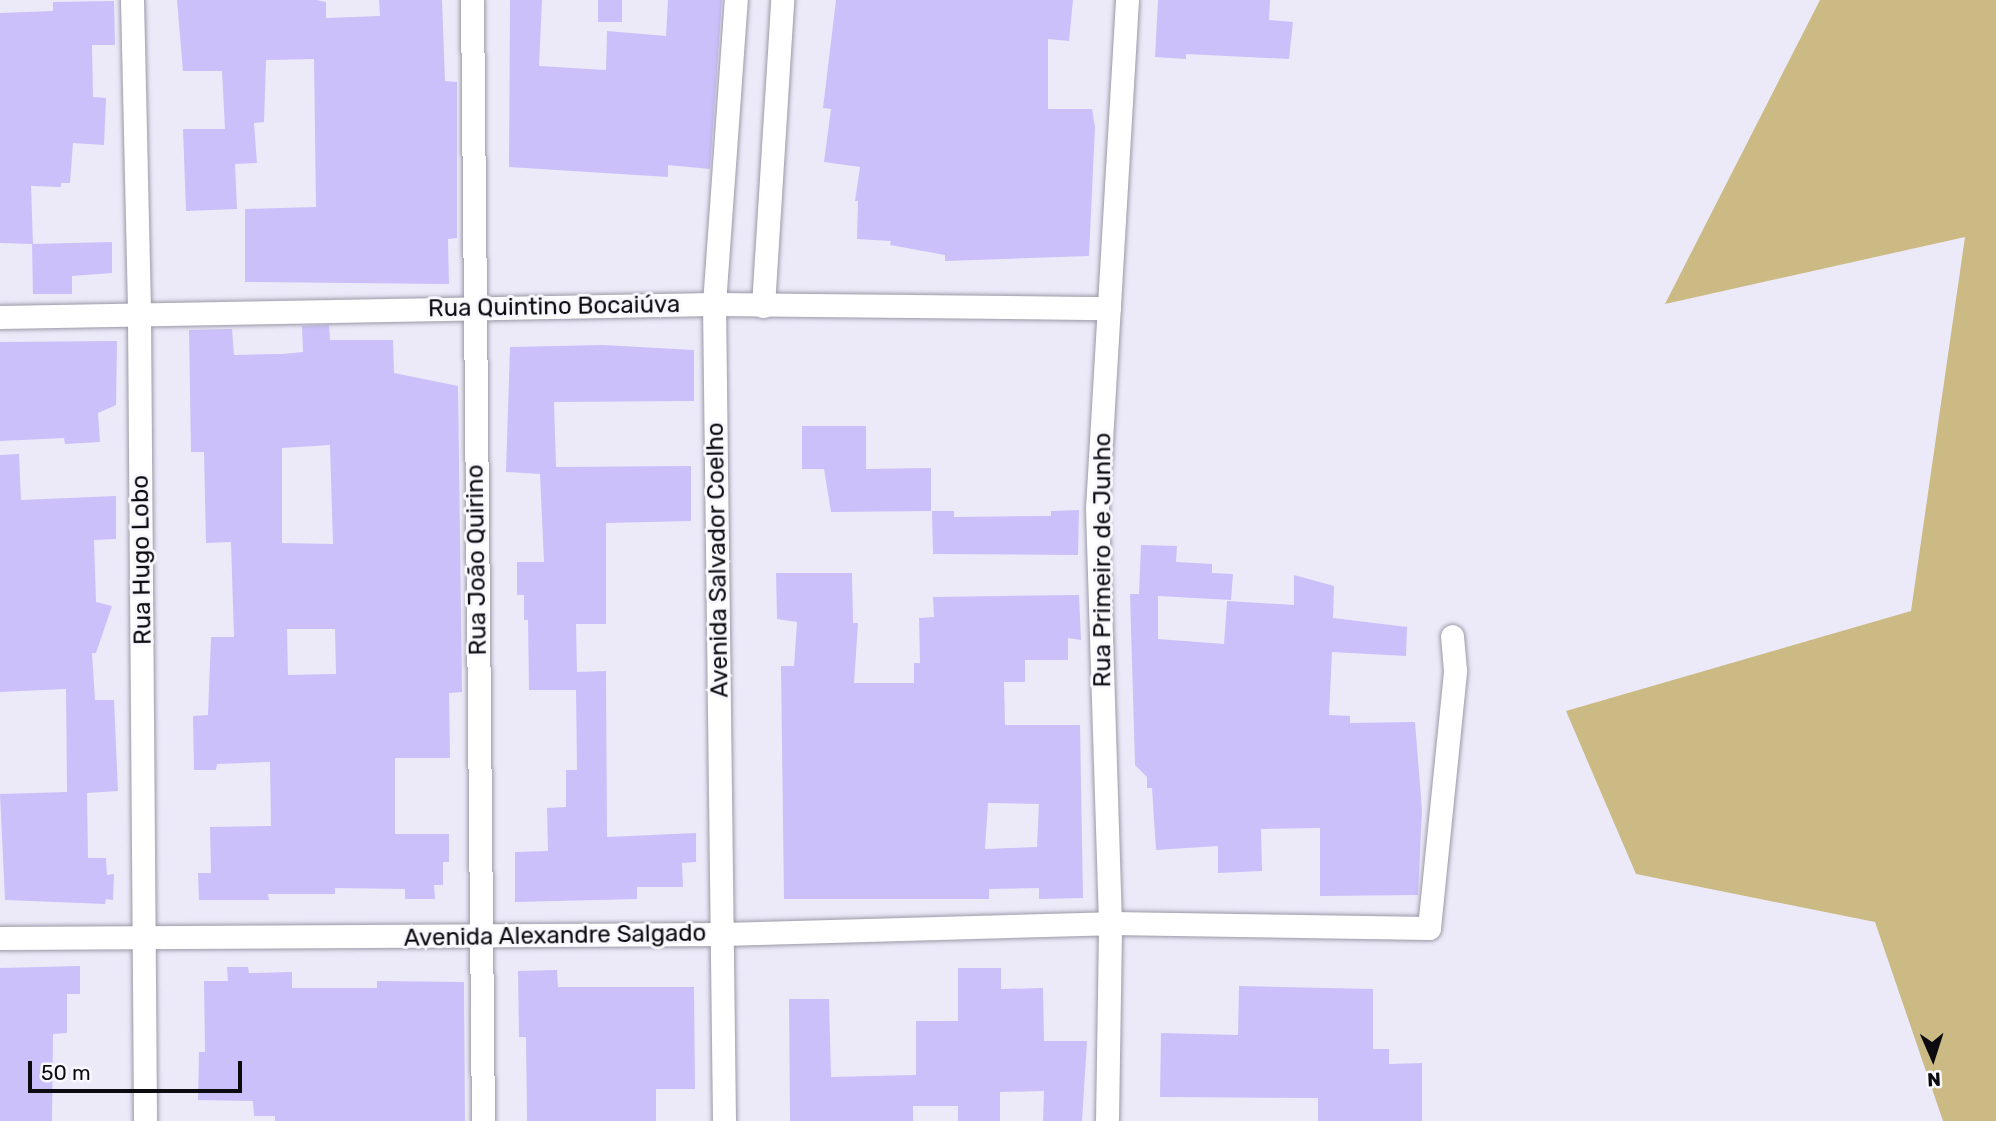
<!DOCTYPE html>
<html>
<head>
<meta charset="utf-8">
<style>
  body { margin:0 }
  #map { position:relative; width:1996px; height:1121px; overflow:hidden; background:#eceaf9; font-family:Rubik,sans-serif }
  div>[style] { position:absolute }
  .green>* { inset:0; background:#cbba84 }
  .building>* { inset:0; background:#cbc0f9; transform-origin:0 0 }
  .roads { filter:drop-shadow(0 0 2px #9b99a7) drop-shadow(0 0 2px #9b99a7) }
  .street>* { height:23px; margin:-11.5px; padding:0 11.5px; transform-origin:11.5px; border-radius:11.5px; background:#fff }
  span { translate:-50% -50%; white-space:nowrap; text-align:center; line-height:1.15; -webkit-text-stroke:6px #f9f8fe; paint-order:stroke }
  .street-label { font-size:24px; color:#0c0b10 }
  .north { position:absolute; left:1898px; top:1023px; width:70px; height:70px; -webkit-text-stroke:5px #f9f8fe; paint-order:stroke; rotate:177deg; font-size:19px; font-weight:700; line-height:28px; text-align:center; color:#0c0b10 }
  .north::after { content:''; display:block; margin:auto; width:24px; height:32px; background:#0c0b10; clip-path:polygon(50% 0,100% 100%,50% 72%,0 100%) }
  .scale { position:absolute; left:28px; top:1061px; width:214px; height:32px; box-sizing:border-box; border:4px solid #0c0b10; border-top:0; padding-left:9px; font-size:21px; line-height:24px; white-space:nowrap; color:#0c0b10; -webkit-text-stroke:5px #f9f8fe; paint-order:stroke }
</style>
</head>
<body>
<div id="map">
  <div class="green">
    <i style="clip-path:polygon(1820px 0,1996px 0,1996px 1121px,1943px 1121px,1875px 922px,1636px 874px,1566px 711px,1911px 611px,1965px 237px,1665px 304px)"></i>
  </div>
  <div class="building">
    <i style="clip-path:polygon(177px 0,316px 0,326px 2px,326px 18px,380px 16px,379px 0,442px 0,445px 81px,457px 82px,457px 238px,448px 239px,449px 284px,245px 282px,245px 209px,316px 207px,314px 59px,266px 60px,264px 122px,254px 123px,257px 163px,235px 164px,237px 209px,186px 211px,183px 129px,225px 129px,222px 71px,183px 71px)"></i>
    <i style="clip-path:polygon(510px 0,542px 0,539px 66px,606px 70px,607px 31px,666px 36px,668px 0,722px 0,710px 169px,668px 165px,668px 177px,509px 167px)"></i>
    <i style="left:598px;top:0;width:24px;height:22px"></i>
    <i style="clip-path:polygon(836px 0,1073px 0,1069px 41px,1048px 39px,1048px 109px,1092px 109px,1095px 127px,1089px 256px,945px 261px,945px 255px,890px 245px,891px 241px,857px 239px,858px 201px,855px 201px,860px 167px,824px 162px,831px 109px,823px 108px)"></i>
    <i style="clip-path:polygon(1158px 0,1270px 0,1269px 20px,1293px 22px,1289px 59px,1186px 54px,1186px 59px,1155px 57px)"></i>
    <i style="clip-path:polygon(114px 1px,115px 45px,92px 45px,93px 97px,106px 98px,104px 145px,73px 143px,70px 183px,61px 183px,61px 187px,31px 186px,33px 244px,0 243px,0 13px,53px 11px,53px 2px)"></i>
    <i style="clip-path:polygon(112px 242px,112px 273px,72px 276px,72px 294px,33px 294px,32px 244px)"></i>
    <i style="clip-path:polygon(evenodd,329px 325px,330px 340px,393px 340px,394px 373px,458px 386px,462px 692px,449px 693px,450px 758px,395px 758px,395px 834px,449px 834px,449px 862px,443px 862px,443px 885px,434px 885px,435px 899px,405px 899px,405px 889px,335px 888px,335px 894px,268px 894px,269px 900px,199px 900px,198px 873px,211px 873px,210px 827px,271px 826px,270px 762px,217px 764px,216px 770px,194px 770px,193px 716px,208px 715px,211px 637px,234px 637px,231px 542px,206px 543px,204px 452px,191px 452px,189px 330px,232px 329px,234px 355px,283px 354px,303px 352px,302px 326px,329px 325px,330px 445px,333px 544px,282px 543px,282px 448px,330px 445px,329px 325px,287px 629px,335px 629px,336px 674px,288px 675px,287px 629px)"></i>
    <i style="clip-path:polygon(117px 341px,116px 405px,98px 413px,100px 442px,65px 444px,64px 438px,0 441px,0 342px)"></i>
    <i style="clip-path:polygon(603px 345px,694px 350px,694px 401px,554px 402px,556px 467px,691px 466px,691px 521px,606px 523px,606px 624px,576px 624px,577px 672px,606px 671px,607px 837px,696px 833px,696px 862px,682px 863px,683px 887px,637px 887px,637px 899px,515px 902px,515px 852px,548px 851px,547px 808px,566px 807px,566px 770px,577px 770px,576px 690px,529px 690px,528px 620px,524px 620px,524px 595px,517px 595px,517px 562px,544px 562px,540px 474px,506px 472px,510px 347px)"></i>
    <i style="clip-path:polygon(802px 426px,866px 426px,866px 469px,931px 468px,931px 511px,831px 512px,824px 469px,802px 469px)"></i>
    <i style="clip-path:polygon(19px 454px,21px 500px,116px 496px,116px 539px,94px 540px,96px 602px,112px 606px,96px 653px,92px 653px,95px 700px,114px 700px,118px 791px,87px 793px,88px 858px,106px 858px,107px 875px,114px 874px,113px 900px,106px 899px,105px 904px,5px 900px,0 794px,67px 792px,66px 689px,0 692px,0 455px)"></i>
    <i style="clip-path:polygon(1079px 510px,1078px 555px,933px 554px,932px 511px,954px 511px,954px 517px,1051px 516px,1051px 511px)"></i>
    <i style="clip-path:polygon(1141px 545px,1177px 546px,1176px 562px,1212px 564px,1212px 573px,1233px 574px,1231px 600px,1158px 596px,1158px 639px,1224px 644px,1227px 601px,1294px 605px,1294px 575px,1334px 586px,1333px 618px,1407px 627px,1406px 656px,1332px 652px,1329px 715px,1350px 716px,1350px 723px,1415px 722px,1422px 810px,1418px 895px,1320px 896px,1320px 828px,1261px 829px,1262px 871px,1218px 873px,1218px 846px,1156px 850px,1152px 788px,1147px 788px,1147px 777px,1135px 765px,1130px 594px,1139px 594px)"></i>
    <i style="clip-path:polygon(evenodd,776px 573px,852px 573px,853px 623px,858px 623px,854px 683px,914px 683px,914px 663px,920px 663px,919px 618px,934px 617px,933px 597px,1079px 595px,1081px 640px,1068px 638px,1068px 660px,1025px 660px,1025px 682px,1004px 682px,1005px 725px,1080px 725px,1083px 898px,1039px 899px,1039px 888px,989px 889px,989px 899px,784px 899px,781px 666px,794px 666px,797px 622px,777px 619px,776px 573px,988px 803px,1039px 804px,1037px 847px,985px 849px,988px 803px)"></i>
    <i style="clip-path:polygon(80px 966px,80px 994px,67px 994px,67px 1033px,53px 1034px,52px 1121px,0 1121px,0 968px)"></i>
    <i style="clip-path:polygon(227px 967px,248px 967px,249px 973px,292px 972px,292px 988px,377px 988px,377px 981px,464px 982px,465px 1121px,275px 1121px,275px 1116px,254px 1116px,253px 1101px,198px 1100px,199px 1052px,205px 1052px,204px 981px,228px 981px)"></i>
    <i style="clip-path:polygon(958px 968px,1001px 968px,1001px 989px,1043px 988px,1044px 1041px,1087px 1041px,1082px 1121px,1043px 1121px,1044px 1091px,1000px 1092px,1000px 1121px,958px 1121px,958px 1106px,913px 1106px,913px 1121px,790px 1121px,789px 999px,829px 999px,831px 1077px,916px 1075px,916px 1021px,958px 1021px)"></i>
    <i style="clip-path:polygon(557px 970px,558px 987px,694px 987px,695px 1089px,656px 1089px,656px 1121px,527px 1121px,526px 1037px,519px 1037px,518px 971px)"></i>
    <i style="clip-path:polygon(1239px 986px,1373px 989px,1373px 1049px,1389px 1049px,1389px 1064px,1422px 1063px,1422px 1121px,1318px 1121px,1318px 1098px,1160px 1097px,1161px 1033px,1238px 1035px)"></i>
  </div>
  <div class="roads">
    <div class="street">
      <i style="left:132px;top:0;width:316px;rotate:88.7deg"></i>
      <i style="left:139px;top:316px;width:805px;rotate:89.57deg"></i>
      <i style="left:472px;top:0;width:1121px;rotate:89.44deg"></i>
      <i style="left:763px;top:306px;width:307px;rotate:-86.4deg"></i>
      <i style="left:0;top:317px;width:714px;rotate:-1.04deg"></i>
      <i style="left:714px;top:304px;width:395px;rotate:0.6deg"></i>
      <i style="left:0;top:938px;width:723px;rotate:-0.32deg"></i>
      <i style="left:723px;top:934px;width:387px;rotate:-1.6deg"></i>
      <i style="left:1110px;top:923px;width:319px;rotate:0.9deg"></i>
      <i style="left:1429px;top:928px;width:259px;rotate:-84.2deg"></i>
      <i style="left:1455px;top:670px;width:34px;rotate:-95deg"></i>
      <i style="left:724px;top:1121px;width:817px;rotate:-90.7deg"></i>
      <i style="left:714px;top:304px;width:305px;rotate:-85.9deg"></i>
      <i style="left:1107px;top:1121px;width:198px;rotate:-89.1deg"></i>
      <i style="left:1110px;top:923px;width:415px;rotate:-91.8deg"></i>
      <i style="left:1097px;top:508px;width:509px;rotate:-86.62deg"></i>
    </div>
  </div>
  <div class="street-label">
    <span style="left:554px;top:307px;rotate:-1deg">Rua Quintino Bocaiúva</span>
    <span style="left:142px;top:560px;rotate:-91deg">Rua Hugo Lobo</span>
    <span style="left:477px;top:560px;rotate:-91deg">Rua João Quirino</span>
    <span style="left:718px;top:560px;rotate:-91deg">Avenida Salvador Coelho</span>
    <span style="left:1103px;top:560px;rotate:-90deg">Rua Primeiro de Junho</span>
    <span style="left:555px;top:936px;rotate:-1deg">Avenida Alexandre Salgado</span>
  </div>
  <div class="north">N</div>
  <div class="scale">50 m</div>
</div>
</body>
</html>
